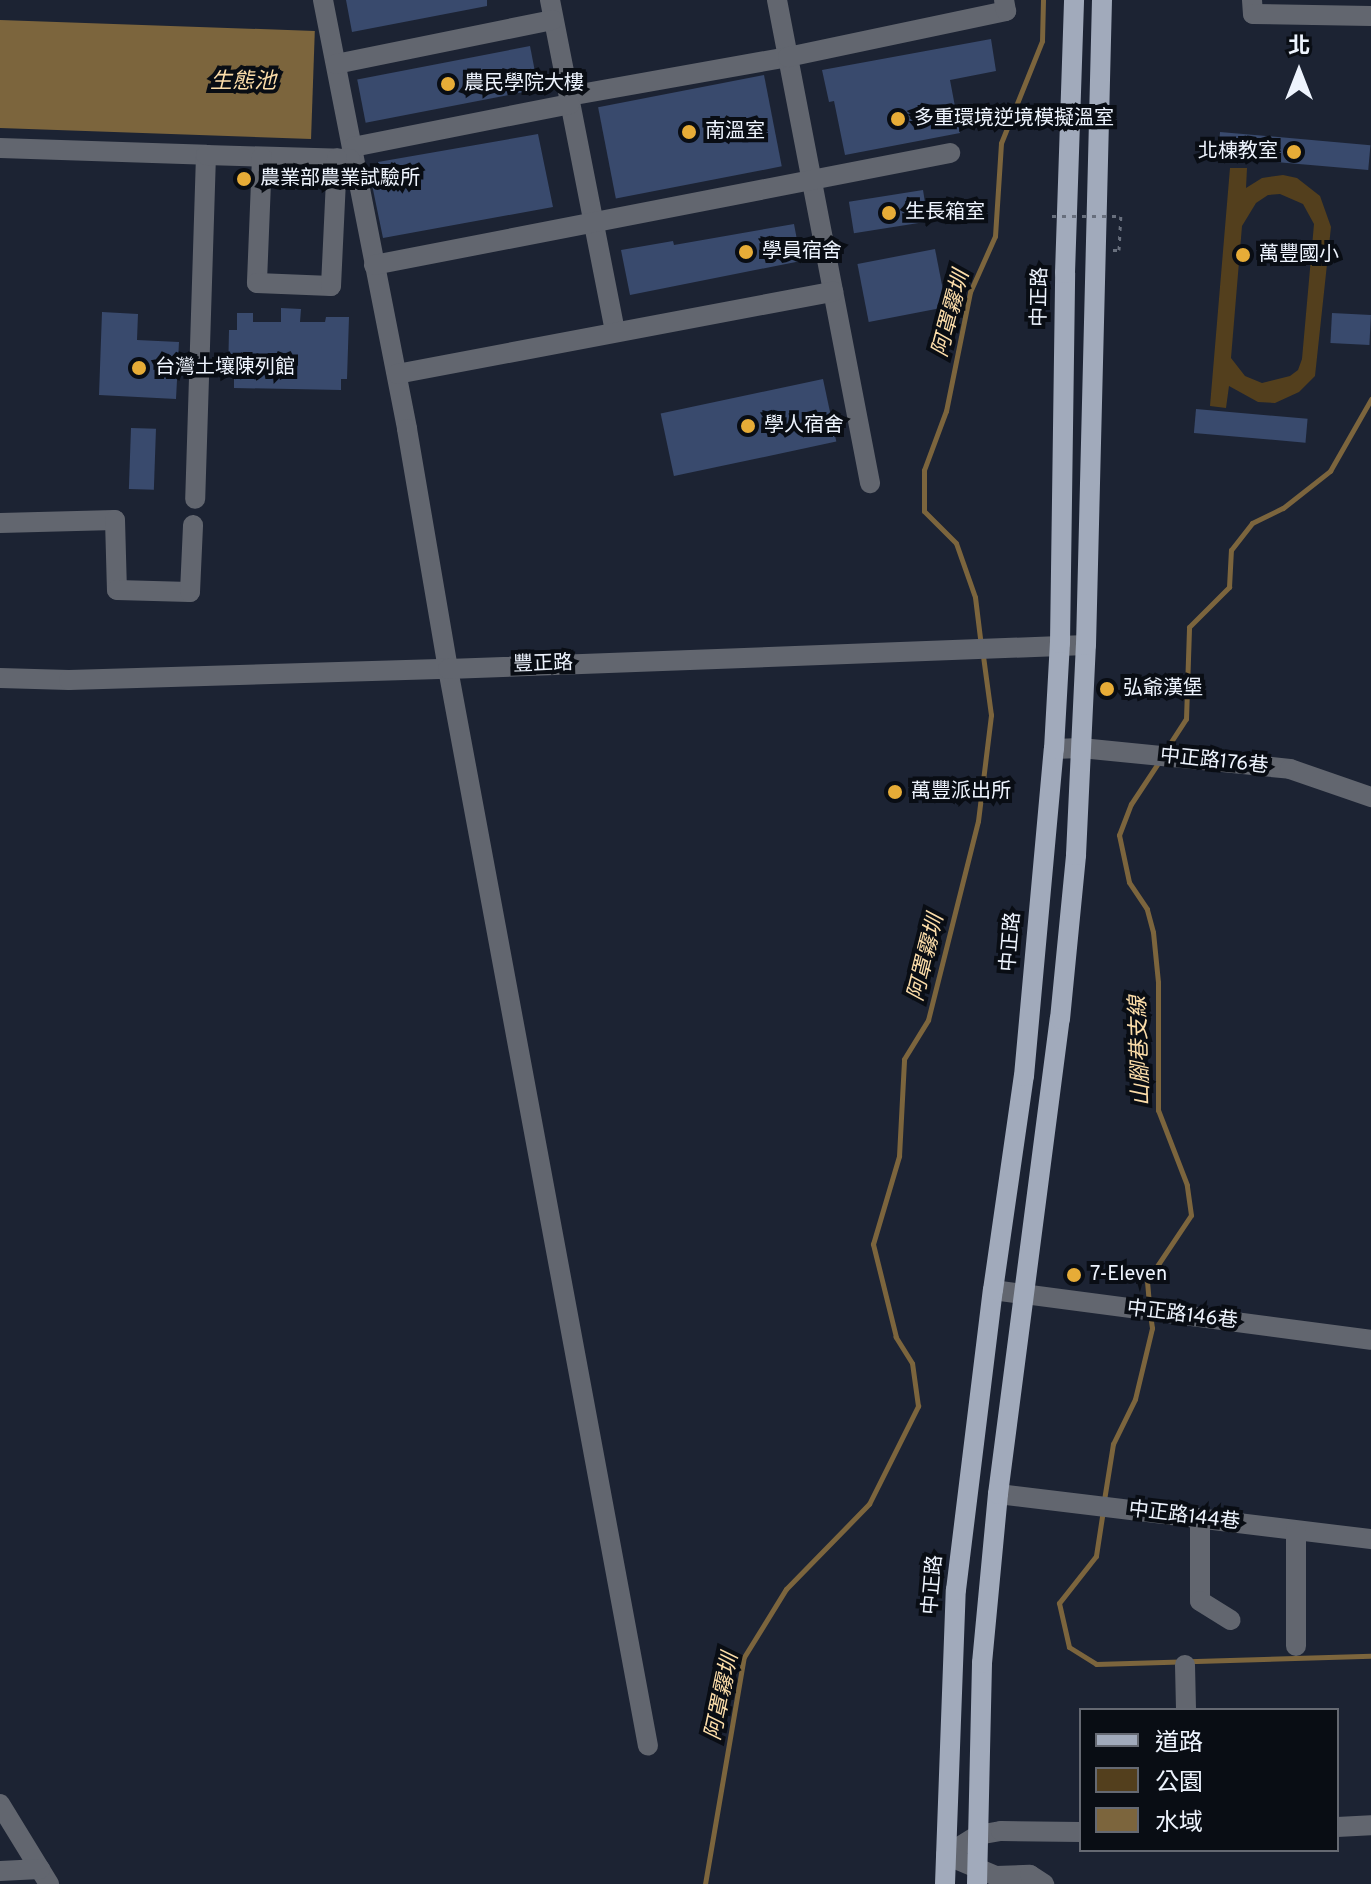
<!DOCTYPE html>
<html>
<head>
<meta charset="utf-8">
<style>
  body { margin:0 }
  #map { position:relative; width:1371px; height:1884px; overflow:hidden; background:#1c2333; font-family:Overpass,"Noto Sans TC",sans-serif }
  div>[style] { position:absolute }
  .green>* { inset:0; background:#533f1d }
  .water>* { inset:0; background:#7c653d; transform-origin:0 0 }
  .stream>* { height:5px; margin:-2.5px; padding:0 2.5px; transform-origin:2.5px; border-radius:2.5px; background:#7c653d }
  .building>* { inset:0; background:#394a6d; transform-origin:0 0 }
  .path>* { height:3px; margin-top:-1.5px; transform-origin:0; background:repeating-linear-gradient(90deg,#686f7d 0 4px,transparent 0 10px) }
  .minor>* { height:20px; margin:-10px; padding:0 10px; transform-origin:10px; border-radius:10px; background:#62666f }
  .major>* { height:20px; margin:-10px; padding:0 10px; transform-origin:10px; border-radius:10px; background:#a1aabb }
  .path-bridge>* { height:3px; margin-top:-1.5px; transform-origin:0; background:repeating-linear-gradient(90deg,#686f7d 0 4px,transparent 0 10px) }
  .dots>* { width:22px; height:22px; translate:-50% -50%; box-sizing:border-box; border:4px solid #090d14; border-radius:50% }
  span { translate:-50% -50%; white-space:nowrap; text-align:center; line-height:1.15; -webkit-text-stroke:8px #090d14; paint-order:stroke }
  .poi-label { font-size:20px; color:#eef4fe }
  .left { translate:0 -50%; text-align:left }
  .right { translate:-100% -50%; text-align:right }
  .street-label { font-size:20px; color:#eef4fe }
  .water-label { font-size:22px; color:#fcdda9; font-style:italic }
  .legend { position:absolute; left:1079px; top:1708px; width:260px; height:144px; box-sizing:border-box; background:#090d14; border:2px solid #656972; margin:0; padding:10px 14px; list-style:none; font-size:24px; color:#eef4fe }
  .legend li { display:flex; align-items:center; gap:16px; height:40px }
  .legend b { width:40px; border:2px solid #656972 }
  .north { position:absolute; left:1259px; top:32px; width:80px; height:80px; -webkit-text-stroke:6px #090d14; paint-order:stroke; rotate:0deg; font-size:22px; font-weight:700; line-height:32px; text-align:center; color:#eef4fe }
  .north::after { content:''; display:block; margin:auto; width:28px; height:36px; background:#eef4fe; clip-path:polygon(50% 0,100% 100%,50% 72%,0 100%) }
</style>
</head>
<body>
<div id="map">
  <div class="green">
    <i style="clip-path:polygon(evenodd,1230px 168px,1247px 168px,1246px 188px,1262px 178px,1283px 175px,1297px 178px,1320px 196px,1331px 227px,1315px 376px,1299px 392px,1275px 403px,1258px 402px,1229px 386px,1226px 408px,1210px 406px,1230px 168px,1280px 194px,1303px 204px,1314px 224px,1302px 359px,1298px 370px,1290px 376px,1262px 383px,1245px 376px,1231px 358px,1242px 226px,1256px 203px,1268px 195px,1280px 194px)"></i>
  </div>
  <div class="water">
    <i style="left:0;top:20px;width:315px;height:108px;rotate:2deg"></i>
  </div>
  <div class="stream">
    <i style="left:981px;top:646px;width:49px;rotate:-97deg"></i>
    <i style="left:975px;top:597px;width:57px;rotate:-109.4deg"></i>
    <i style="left:956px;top:543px;width:45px;rotate:-135deg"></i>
    <i style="left:924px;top:511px;width:41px;rotate:-90deg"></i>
    <i style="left:924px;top:470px;width:63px;rotate:-69.6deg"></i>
    <i style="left:946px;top:411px;width:121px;rotate:-78.6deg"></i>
    <i style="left:970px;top:292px;width:61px;rotate:-65.9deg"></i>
    <i style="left:995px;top:236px;width:93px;rotate:-86.3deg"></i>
    <i style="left:1001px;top:143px;width:110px;rotate:-68.1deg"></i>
    <i style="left:1042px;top:41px;width:41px;rotate:-88.6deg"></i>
    <i style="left:1165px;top:751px;width:38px;rotate:-57deg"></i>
    <i style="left:1186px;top:719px;width:92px;rotate:-88.1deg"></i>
    <i style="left:1189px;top:627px;width:57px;rotate:-45deg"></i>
    <i style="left:1229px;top:587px;width:37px;rotate:-87deg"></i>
    <i style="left:1231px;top:550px;width:34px;rotate:-52deg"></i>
    <i style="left:1252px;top:523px;width:34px;rotate:-26deg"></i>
    <i style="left:1283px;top:508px;width:60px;rotate:-38.2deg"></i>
    <i style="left:1330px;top:471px;width:83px;rotate:-60.3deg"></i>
    <i style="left:1149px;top:1304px;width:23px;rotate:-95deg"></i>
    <i style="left:1147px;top:1281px;width:79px;rotate:-56.3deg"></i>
    <i style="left:1191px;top:1215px;width:30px;rotate:-98deg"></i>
    <i style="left:1187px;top:1185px;width:80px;rotate:-111.1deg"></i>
    <i style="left:1158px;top:1110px;width:128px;rotate:-90deg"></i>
    <i style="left:1158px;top:982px;width:50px;rotate:-95.7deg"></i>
    <i style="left:1153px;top:932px;width:24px;rotate:-105deg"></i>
    <i style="left:1147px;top:909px;width:32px;rotate:-124deg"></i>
    <i style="left:1129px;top:882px;width:48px;rotate:-102deg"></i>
    <i style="left:1119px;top:835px;width:33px;rotate:-69deg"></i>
    <i style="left:1131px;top:804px;width:49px;rotate:-56.6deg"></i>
    <i style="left:1104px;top:1500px;width:57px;rotate:-80.9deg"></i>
    <i style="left:1113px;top:1444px;width:50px;rotate:-63.9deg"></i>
    <i style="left:1135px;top:1399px;width:73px;rotate:-76.5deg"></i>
    <i style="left:1152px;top:1328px;width:14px;rotate:-98deg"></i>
    <i style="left:1103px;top:1510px;width:47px;rotate:98.7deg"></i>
    <i style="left:1096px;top:1556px;width:60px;rotate:128.2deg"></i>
    <i style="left:1059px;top:1603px;width:45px;rotate:77.2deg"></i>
    <i style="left:1069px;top:1647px;width:32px;rotate:32deg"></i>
    <i style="left:1096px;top:1664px;width:275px;rotate:-1.7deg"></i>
    <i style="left:705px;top:1884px;width:230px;rotate:-80.3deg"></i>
    <i style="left:744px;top:1657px;width:80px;rotate:-58.3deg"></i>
    <i style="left:786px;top:1589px;width:119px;rotate:-45.7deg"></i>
    <i style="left:869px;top:1504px;width:110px;rotate:-63.4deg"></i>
    <i style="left:918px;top:1406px;width:43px;rotate:-97.9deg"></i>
    <i style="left:912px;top:1363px;width:31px;rotate:-122deg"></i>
    <i style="left:896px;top:1337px;width:96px;rotate:-103.9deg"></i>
    <i style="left:873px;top:1244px;width:92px;rotate:-73.5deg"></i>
    <i style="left:899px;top:1156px;width:97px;rotate:-87deg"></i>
    <i style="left:904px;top:1059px;width:46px;rotate:-58.4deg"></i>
    <i style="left:928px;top:1020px;width:205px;rotate:-75.9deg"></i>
    <i style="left:978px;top:821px;width:107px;rotate:-83deg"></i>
    <i style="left:991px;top:715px;width:60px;rotate:-97.7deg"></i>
  </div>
  <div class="building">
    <i style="clip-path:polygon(346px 0,487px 0,487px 6px,352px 32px)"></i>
    <i style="clip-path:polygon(991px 39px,996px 71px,950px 80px,960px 133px,845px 155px,834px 101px,829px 102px,822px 70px)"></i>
    <i style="left:530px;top:46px;width:44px;height:176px;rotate:79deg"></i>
    <i style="left:764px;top:75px;width:93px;height:169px;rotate:79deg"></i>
    <i style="left:1220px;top:132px;width:151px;height:25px;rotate:5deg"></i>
    <i style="clip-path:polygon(538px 134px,553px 207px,383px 238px,370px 175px,380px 173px,378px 162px)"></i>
    <i style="left:923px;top:190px;width:32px;height:75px;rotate:81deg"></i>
    <i style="clip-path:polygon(794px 224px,801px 261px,630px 295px,621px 250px,673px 241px,674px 245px)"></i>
    <i style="left:935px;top:249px;width:59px;height:79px;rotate:79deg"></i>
    <i style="clip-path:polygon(281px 308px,301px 309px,300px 322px,325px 322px,326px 317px,349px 317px,347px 379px,341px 379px,341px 390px,234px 388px,234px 376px,228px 376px,229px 330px,237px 330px,237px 313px,253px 313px,253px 322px,281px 322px)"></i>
    <i style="clip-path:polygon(102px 312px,138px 314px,137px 340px,179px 342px,176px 399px,99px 395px)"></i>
    <i style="left:1332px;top:313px;width:39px;height:30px;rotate:3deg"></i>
    <i style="left:823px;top:379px;width:64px;height:166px;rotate:78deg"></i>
    <i style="left:1196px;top:409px;width:112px;height:24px;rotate:5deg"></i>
    <i style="left:131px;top:428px;width:25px;height:61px;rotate:2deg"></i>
  </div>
  <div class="path">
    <i style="left:1113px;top:250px;width:6px"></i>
    <i style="left:1119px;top:250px;width:34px;rotate:-87deg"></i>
  </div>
  <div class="minor">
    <i style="left:323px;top:0;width:437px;rotate:78.9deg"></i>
    <i style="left:407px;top:429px;width:243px;rotate:80.3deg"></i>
    <i style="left:448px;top:669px;width:1095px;rotate:79.48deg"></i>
    <i style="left:550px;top:0;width:337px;rotate:78.9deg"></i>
    <i style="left:777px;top:0;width:492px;rotate:79.1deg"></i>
    <i style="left:1252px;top:0;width:14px;rotate:86deg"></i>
    <i style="left:1253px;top:14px;width:118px;rotate:1deg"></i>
    <i style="left:336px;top:64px;width:221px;rotate:-11.5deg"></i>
    <i style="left:569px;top:96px;width:222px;rotate:-10.1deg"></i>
    <i style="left:788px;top:57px;width:223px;rotate:-11.9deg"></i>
    <i style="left:1006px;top:11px;width:11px;rotate:-100deg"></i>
    <i style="left:353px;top:147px;width:221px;rotate:-11.2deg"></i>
    <i style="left:0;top:148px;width:206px;rotate:1.9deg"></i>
    <i style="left:206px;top:155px;width:344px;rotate:91.8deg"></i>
    <i style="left:206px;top:155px;width:144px;rotate:1.6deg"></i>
    <i style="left:262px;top:157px;width:126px;rotate:92.3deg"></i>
    <i style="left:257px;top:283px;width:74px;rotate:2.3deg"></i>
    <i style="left:331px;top:286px;width:128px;rotate:-87.3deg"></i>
    <i style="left:374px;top:265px;width:587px;rotate:-11deg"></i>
    <i style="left:397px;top:374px;width:444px;rotate:-10.7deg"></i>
    <i style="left:0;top:523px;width:115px;rotate:-1.5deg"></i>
    <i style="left:115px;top:520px;width:70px;rotate:88.4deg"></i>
    <i style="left:117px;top:590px;width:73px;rotate:1.6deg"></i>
    <i style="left:190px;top:592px;width:67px;rotate:-87.4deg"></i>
    <i style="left:0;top:678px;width:69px;rotate:1.7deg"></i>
    <i style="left:69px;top:680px;width:379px;rotate:-1.7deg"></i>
    <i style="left:448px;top:669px;width:638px;rotate:-2.15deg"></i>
    <i style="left:1054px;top:749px;width:27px;rotate:-2deg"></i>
    <i style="left:1081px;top:748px;width:210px;rotate:5.7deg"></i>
    <i style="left:1290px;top:769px;width:86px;rotate:19.1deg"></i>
    <i style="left:993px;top:1290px;width:381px;rotate:7.5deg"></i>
    <i style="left:998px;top:1494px;width:376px;rotate:6.9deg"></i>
    <i style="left:1200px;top:1519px;width:82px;rotate:90deg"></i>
    <i style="left:1200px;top:1601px;width:36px;rotate:32deg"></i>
    <i style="left:1296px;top:1646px;width:115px;rotate:-90deg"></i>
    <i style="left:1185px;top:1665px;width:45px;rotate:88.7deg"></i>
    <i style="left:0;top:1804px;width:94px;rotate:58.5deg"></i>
    <i style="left:1337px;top:1827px;width:34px;rotate:-3deg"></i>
    <i style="left:946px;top:1855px;width:38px;rotate:-32deg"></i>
    <i style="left:978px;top:1835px;width:23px;rotate:-10deg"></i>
    <i style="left:1001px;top:1831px;width:80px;rotate:0.7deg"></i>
    <i style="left:946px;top:1855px;width:54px;rotate:22.8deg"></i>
    <i style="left:996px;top:1876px;width:34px;rotate:-2deg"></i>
    <i style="left:1030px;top:1875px;width:17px;rotate:33deg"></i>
    <i style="left:0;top:1871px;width:40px;rotate:-2.9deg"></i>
  </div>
  <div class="major">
    <i style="left:945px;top:1884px;width:294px;rotate:-87.9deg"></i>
    <i style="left:956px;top:1590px;width:302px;rotate:-83deg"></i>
    <i style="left:993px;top:1290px;width:216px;rotate:-81.8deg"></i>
    <i style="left:1024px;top:1076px;width:328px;rotate:-84.8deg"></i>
    <i style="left:1054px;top:749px;width:106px;rotate:-86.8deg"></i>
    <i style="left:1060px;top:643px;width:370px;rotate:-89.2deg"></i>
    <i style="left:1065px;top:273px;width:273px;rotate:-88.1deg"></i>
    <i style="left:977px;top:1884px;width:221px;rotate:-88.7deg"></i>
    <i style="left:982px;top:1663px;width:170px;rotate:-84.6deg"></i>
    <i style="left:998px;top:1494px;width:479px;rotate:-82.6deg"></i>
    <i style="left:1060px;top:1019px;width:165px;rotate:-84.4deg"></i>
    <i style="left:1076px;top:855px;width:210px;rotate:-87.3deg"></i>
    <i style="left:1086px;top:645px;width:645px;rotate:-88.58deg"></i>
  </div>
  <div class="path-bridge">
    <i style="left:1052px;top:216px;width:69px"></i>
  </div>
  <div class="dots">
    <i style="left:448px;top:84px;background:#e7ac37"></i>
    <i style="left:898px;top:119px;background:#e7ac37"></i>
    <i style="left:689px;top:132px;background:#e7ac37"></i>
    <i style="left:1294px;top:152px;background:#e7ac37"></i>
    <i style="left:244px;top:179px;background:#e7ac37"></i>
    <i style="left:889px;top:213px;background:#e7ac37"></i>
    <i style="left:746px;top:252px;background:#e7ac37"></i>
    <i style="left:1243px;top:255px;background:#e7ac37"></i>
    <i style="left:139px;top:368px;background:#e7ac37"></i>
    <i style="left:748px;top:426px;background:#e7ac37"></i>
    <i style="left:1107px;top:689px;background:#e7ac37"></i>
    <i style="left:895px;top:792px;background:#e7ac37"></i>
    <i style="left:1074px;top:1275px;background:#e7ac37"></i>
  </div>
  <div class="poi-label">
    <span class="left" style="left:464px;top:84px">農民學院大樓</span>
    <span class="left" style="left:914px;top:119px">多重環境逆境模擬溫室</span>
    <span class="left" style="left:705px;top:132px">南溫室</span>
    <span class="right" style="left:1278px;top:152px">北棟教室</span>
    <span class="left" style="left:260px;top:179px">農業部農業試驗所</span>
    <span class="left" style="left:905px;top:213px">生長箱室</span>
    <span class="left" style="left:762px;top:252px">學員宿舍</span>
    <span class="left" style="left:1259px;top:255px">萬豐國小</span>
    <span class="left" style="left:155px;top:368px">台灣土壤陳列館</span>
    <span class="left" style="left:764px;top:426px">學人宿舍</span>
    <span class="left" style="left:1123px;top:689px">弘爺漢堡</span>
    <span class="left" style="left:911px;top:792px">萬豐派出所</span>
    <span class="left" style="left:1090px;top:1275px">7-Eleven</span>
  </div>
  <div class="street-label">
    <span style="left:1041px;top:297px;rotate:-89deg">中正路</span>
    <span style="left:543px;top:665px;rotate:-2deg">豐正路</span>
    <span style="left:1214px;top:762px;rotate:6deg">中正路176巷</span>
    <span style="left:1012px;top:942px;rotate:-85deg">中正路</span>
    <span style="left:1182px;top:1316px;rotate:7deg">中正路146巷</span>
    <span style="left:1184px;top:1517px;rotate:7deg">中正路144巷</span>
    <span style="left:934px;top:1585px;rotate:-85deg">中正路</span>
  </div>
  <div class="water-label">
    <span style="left:243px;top:83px">生態池</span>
    <span style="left:952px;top:314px;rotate:-75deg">阿罩霧圳</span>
    <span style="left:927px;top:958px;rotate:-76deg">阿罩霧圳</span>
    <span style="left:1141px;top:1051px;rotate:-92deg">山腳巷支線</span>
    <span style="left:723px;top:1697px;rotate:-78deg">阿罩霧圳</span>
  </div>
  <ul class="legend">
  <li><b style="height:10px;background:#a1aabb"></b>道路</li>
  <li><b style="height:22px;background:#533f1d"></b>公園</li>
  <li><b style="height:22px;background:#7c653d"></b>水域</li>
  </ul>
  <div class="north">北</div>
</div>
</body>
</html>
